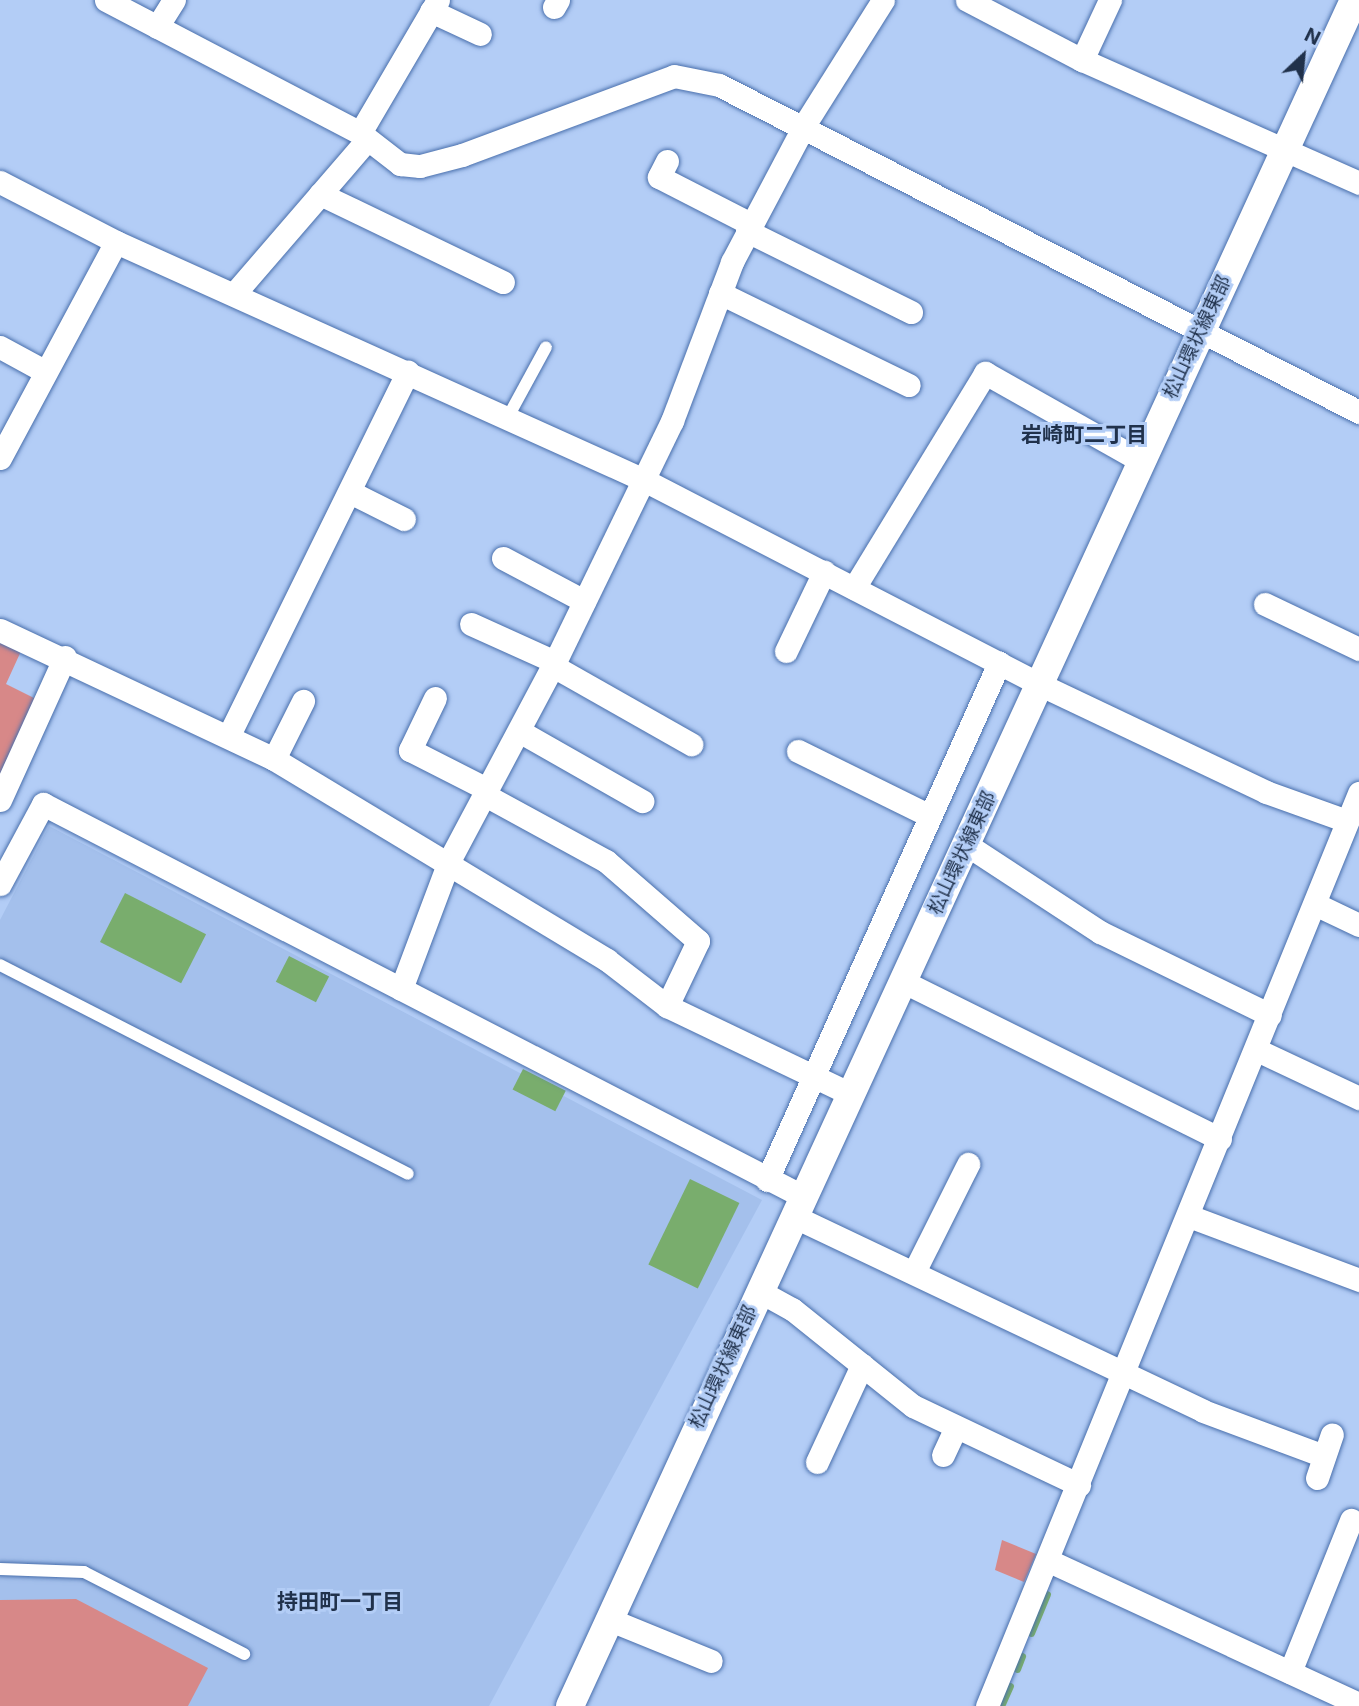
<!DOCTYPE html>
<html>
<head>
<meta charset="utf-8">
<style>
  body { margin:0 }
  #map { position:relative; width:1359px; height:1706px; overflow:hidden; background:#b3cdf6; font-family:Inter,"Noto Sans JP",sans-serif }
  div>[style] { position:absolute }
  .built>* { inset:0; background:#a4c0ec }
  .green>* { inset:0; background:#d78888 }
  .water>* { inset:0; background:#79ad6d; transform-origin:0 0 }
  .stream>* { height:7px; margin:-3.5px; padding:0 3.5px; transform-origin:3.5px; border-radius:3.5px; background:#79ad6d }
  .roads { filter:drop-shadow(0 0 2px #496fac) drop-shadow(0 0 2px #496fac) }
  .service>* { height:12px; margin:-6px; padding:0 6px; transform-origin:6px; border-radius:6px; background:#fff }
  .minor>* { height:23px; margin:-11.5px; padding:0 11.5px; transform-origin:11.5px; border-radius:11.5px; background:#fff }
  .tertiary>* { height:28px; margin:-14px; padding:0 14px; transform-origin:14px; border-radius:14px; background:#fff }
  span { translate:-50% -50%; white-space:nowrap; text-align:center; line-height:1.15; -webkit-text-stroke:6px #b3cdf6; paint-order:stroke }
  .street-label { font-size:19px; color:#20314b }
  .neighbourhood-label { font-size:21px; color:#20314b; font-weight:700 }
  .north { position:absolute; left:1268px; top:21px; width:70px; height:70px; -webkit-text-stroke:5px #b3cdf6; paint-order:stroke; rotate:26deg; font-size:19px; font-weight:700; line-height:28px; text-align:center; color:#20314b }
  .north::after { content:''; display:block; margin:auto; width:24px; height:32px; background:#20314b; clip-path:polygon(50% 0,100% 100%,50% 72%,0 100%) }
</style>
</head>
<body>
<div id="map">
  <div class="built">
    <i style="clip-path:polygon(49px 826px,762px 1200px,489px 1706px,0 1706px,0 920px)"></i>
  </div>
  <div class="green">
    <i style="clip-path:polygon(0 640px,22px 649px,6px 684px,40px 701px,0 791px)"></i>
    <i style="clip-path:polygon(1002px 1540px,1036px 1554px,1024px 1582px,995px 1570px)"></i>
    <i style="clip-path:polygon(76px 1599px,208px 1668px,188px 1706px,0 1706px,0 1600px)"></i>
  </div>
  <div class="water">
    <i style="left:125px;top:893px;width:91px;height:55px;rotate:27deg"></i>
    <i style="left:289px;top:956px;width:45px;height:29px;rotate:27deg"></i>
    <i style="left:523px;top:1069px;width:48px;height:23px;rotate:27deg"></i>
    <i style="left:690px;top:1179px;width:55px;height:95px;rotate:26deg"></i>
  </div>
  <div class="stream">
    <i style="left:1031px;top:1633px;width:42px;rotate:-67.7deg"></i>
    <i style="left:1017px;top:1669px;width:14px;rotate:-69deg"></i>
    <i style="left:1001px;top:1706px;width:22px;rotate:-66deg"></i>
  </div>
  <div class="roads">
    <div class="service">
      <i style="left:509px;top:415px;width:77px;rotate:-61.4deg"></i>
      <i style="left:0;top:965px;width:458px;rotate:27.1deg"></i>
      <i style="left:0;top:1569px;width:84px;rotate:2deg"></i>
      <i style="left:84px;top:1572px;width:180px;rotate:27.1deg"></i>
    </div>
    <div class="minor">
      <i style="left:106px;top:0;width:287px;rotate:27.6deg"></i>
      <i style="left:360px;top:133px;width:51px;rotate:37.8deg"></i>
      <i style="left:400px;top:164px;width:20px;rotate:6deg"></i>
      <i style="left:420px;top:166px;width:43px;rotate:-14.7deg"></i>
      <i style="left:462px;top:155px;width:226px;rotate:-20.4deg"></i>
      <i style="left:674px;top:76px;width:46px;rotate:11.3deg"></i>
      <i style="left:719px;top:85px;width:719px;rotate:27.06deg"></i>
      <i style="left:967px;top:0;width:130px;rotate:27.6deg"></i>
      <i style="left:1082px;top:60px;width:303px;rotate:23.9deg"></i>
      <i style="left:554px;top:7px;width:8px;rotate:-60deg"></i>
      <i style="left:431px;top:11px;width:54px;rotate:25.1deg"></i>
      <i style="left:157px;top:27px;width:32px;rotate:-58deg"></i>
      <i style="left:1082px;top:60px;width:66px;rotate:-65deg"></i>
      <i style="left:360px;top:133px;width:154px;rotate:-59.6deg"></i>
      <i style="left:667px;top:161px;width:18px;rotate:117deg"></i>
      <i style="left:659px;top:177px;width:103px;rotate:27.1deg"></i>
      <i style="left:0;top:182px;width:131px;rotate:27.3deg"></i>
      <i style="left:116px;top:242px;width:579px;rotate:24.26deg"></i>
      <i style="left:644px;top:480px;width:445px;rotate:27.3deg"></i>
      <i style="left:1039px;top:684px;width:251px;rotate:25.4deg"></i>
      <i style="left:1266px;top:792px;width:86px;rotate:19.7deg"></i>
      <i style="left:320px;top:194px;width:203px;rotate:25.7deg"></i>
      <i style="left:747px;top:231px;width:183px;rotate:26.3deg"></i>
      <i style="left:720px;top:293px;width:210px;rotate:26deg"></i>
      <i style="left:234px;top:294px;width:201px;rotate:-49.2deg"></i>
      <i style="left:0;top:347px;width:50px;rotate:28.6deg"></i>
      <i style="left:0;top:458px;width:245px;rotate:-61.8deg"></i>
      <i style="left:352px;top:493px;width:58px;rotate:26.6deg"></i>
      <i style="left:503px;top:558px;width:92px;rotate:28deg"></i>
      <i style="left:854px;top:588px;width:252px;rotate:-58.6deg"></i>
      <i style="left:985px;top:373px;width:179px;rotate:29.4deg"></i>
      <i style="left:1265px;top:604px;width:104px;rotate:25.6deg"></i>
      <i style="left:471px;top:624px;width:92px;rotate:24.3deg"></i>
      <i style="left:0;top:630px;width:303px;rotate:25.2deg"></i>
      <i style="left:274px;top:759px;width:389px;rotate:31.1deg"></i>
      <i style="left:607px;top:960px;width:76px;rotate:37.5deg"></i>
      <i style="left:667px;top:1006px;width:204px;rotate:25.6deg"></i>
      <i style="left:786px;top:651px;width:88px;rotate:-64.3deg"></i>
      <i style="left:553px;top:666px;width:159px;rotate:29.5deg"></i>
      <i style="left:435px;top:698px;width:58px;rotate:115.7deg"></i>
      <i style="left:410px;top:750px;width:86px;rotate:26.9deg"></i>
      <i style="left:519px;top:731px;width:142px;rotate:29.6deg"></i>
      <i style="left:229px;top:735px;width:405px;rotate:-63.8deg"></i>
      <i style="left:798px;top:751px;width:147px;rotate:26.2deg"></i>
      <i style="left:274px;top:759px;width:65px;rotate:-63.4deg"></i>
      <i style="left:485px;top:795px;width:138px;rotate:28.6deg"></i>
      <i style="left:606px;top:861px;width:122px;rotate:41deg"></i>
      <i style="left:698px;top:941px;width:72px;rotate:115.5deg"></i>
      <i style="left:0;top:800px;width:157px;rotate:-65.6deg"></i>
      <i style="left:967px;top:845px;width:159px;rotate:33.2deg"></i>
      <i style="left:1100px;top:932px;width:189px;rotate:26deg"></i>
      <i style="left:0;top:884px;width:91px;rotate:-61.7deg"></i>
      <i style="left:43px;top:804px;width:854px;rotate:27.31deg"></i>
      <i style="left:1315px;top:904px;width:49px;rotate:25.5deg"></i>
      <i style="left:902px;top:981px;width:355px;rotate:26.4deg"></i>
      <i style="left:401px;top:989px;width:137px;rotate:-69.4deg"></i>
      <i style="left:449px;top:861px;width:225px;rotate:-62deg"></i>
      <i style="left:555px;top:662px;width:268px;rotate:-64.1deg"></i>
      <i style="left:672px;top:421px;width:170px;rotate:-69.3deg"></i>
      <i style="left:732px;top:262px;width:156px;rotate:-62.1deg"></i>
      <i style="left:805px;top:124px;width:146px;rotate:-57.8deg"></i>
      <i style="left:1257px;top:1050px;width:113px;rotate:25.2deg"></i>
      <i style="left:767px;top:1180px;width:567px;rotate:-65.83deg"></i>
      <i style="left:793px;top:1216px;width:454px;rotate:25.4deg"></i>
      <i style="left:1203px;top:1411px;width:129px;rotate:20.4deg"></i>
      <i style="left:1189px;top:1216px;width:182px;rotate:20.6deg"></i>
      <i style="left:914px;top:1272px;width:121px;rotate:-63.4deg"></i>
      <i style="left:759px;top:1291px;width:38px;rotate:29deg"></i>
      <i style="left:792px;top:1309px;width:155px;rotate:38.7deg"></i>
      <i style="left:913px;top:1406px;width:184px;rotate:25.4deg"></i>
      <i style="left:943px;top:1455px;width:29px;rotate:-65deg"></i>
      <i style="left:817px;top:1462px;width:107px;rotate:-65.1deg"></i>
      <i style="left:1317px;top:1478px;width:46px;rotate:-71.2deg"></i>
      <i style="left:1047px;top:1560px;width:344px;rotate:24.8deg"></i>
      <i style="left:608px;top:1619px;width:111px;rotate:22.2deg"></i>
      <i style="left:1290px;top:1672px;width:164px;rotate:-68.1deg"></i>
      <i style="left:987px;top:1706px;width:986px;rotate:-67.83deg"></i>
    </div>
    <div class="tertiary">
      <i style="left:570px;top:1706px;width:1878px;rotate:-65.32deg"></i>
    </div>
  </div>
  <div class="street-label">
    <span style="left:1197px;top:337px;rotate:-65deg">松山環状線東部</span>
    <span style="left:962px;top:853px;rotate:-65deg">松山環状線東部</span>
    <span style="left:723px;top:1367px;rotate:-65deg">松山環状線東部</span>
  </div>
  <div class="neighbourhood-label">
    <span style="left:1084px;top:435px">岩崎町二丁目</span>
    <span style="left:340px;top:1602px">持田町一丁目</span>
  </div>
  <div class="north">N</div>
</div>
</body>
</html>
